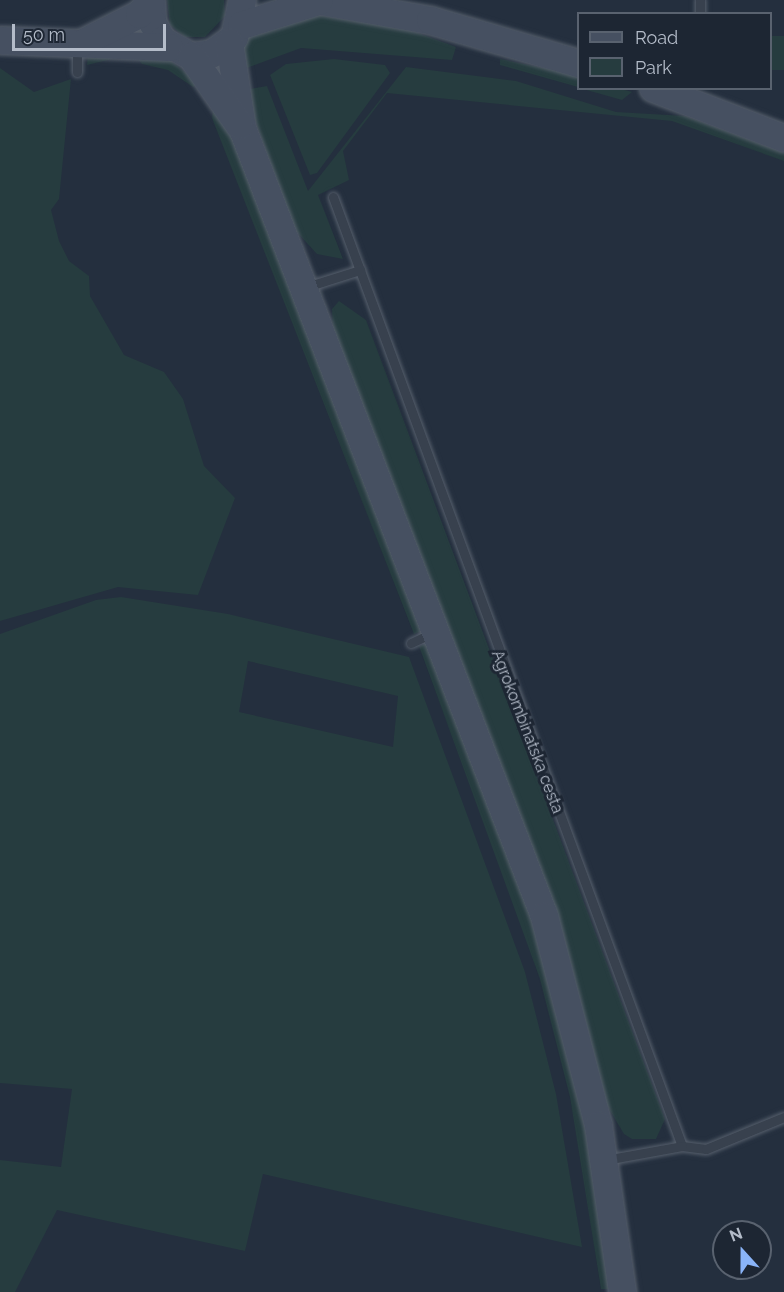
<!DOCTYPE html>
<html>
<head>
<meta charset="utf-8">
<style>
  body { margin:0 }
  #map { position:relative; width:784px; height:1292px; overflow:hidden; background:#242f3e; font-family:Raleway,sans-serif }
  div>[style] { position:absolute }
  .green>* { inset:0; background:#263c3f; transform-origin:0 0 }
  .roads { filter:drop-shadow(0 0 2px #565f6c) drop-shadow(0 0 2px #565f6c) }
  .lane>* { height:9px; margin:-4.5px; padding:0 4.5px; transform-origin:4.5px; border-radius:4.5px; background:#38414e }
  .secondary>* { height:27px; margin:-13.5px; padding:0 13.5px; transform-origin:13.5px; border-radius:13.5px; background:#465061 }
  span { translate:-50% -50%; white-space:nowrap; text-align:center; line-height:1.15; -webkit-text-stroke:6px #1d2633; paint-order:stroke }
  .street-label { font-size:16px; color:#b4bcc9 }
  .legend { position:absolute; left:577px; top:12px; width:195px; height:78px; box-sizing:border-box; background:#1d2633; border:2px solid #59626f; margin:0; padding:8px 10px; list-style:none; font-size:18px; color:#b4bcc9 }
  .legend li { display:flex; align-items:center; gap:12px; height:30px }
  .legend b { width:30px; border:2px solid #59626f }
  .north { position:absolute; left:712px; top:1220px; width:60px; height:60px; box-sizing:border-box; background:#1d2633; border:2px solid #59626f; border-radius:50%; rotate:339deg; font-size:16px; font-weight:700; line-height:24px; text-align:center; color:#b4bcc9 }
  .north::after { content:''; display:block; margin:auto; width:21px; height:27px; background:#8ab4f8; clip-path:polygon(50% 0,100% 100%,50% 72%,0 100%) }
  .scale { position:absolute; left:12px; top:24px; width:154px; height:27px; box-sizing:border-box; border:3px solid #b4bcc9; border-top:0; padding-left:8px; font-size:18px; line-height:21px; white-space:nowrap; color:#b4bcc9; -webkit-text-stroke:4px #1d2633; paint-order:stroke }
</style>
</head>
<body>
<div id="map">
  <div class="green">
    <i style="clip-path:polygon(167px 0,224px 0,225px 16px,205px 37px,185px 37px,170px 25px)"></i>
    <i style="clip-path:polygon(316px 15px,407px 29px,456px 47px,452px 60px,301px 48px,241px 70px,242px 47px,254px 31px)"></i>
    <i style="left:771px;top:36px;width:13px;height:34px"></i>
    <i style="clip-path:polygon(88px 53px,115px 53px,116px 58px,87px 65px)"></i>
    <i style="clip-path:polygon(135px 55px,169px 60px,201px 84px,193px 87px,168px 70px,142px 64px)"></i>
    <i style="clip-path:polygon(334px 59px,385px 65px,390px 73px,317px 173px,310px 175px,270px 75px,286px 64px)"></i>
    <i style="clip-path:polygon(500px 59px,578px 75px,578px 87px,500px 65px)"></i>
    <i style="clip-path:polygon(406px 67px,516px 81px,616px 112px,685px 116px,784px 153px,784px 161px,672px 121px,387px 93px,343px 151px,349px 180px,318px 195px,343px 259px,317px 254px,295px 230px,244px 90px,267px 86px,308px 191px)"></i>
    <i style="clip-path:polygon(0 68px,34px 92px,71px 79px,59px 199px,51px 210px,59px 241px,69px 261px,89px 276px,90px 296px,124px 355px,164px 372px,183px 399px,204px 466px,235px 498px,198px 595px,118px 587px,0 621px)"></i>
    <i style="clip-path:polygon(583px 89px,621px 89px,632px 92px,622px 100px)"></i>
    <i style="clip-path:polygon(214px 103px,229px 126px,424px 630px,414px 634px,212px 118px)"></i>
    <i style="clip-path:polygon(339px 301px,366px 320px,665px 1119px,656px 1139px,632px 1139px,624px 1134px,605px 1102px,552px 907px,333px 330px,332px 309px)"></i>
    <i style="clip-path:polygon(evenodd,121px 597px,228px 614px,409px 657px,525px 972px,556px 1094px,582px 1247px,263px 1174px,245px 1251px,57px 1210px,15px 1292px,0 1292px,0 1160px,61px 1167px,72px 1089px,0 1083px,0 634px,96px 600px,121px 597px,248px 661px,398px 696px,393px 747px,239px 712px,248px 661px)"></i>
    <i style="clip-path:polygon(429px 643px,531px 915px,586px 1126px,611px 1289px,601px 1289px,570px 1097px,540px 979px,419px 646px)"></i>
  </div>
  <div class="roads">
    <div class="lane">
      <i style="left:700px;top:14px;width:14px;rotate:-90deg"></i>
      <i style="left:77px;top:46px;width:26px;rotate:90deg"></i>
      <i style="left:333px;top:197px;width:1011px;rotate:69.81deg"></i>
      <i style="left:682px;top:1146px;width:24px;rotate:7deg"></i>
      <i style="left:706px;top:1149px;width:84px;rotate:-22.3deg"></i>
      <i style="left:306px;top:287px;width:57px;rotate:-17.5deg"></i>
      <i style="left:411px;top:643px;width:23px;rotate:-25deg"></i>
      <i style="left:605px;top:1160px;width:78px;rotate:-10.3deg"></i>
    </div>
    <div class="secondary">
      <i style="left:151px;top:0;width:22px;rotate:87deg"></i>
      <i style="left:152px;top:22px;width:21px;rotate:61deg"></i>
      <i style="left:162px;top:40px;width:33px;rotate:29deg"></i>
      <i style="left:191px;top:56px;width:21px;rotate:-8deg"></i>
      <i style="left:212px;top:53px;width:27px;rotate:-36deg"></i>
      <i style="left:234px;top:37px;width:38px;rotate:-78deg"></i>
      <i style="left:316px;top:0;width:116px;rotate:10deg"></i>
      <i style="left:430px;top:20px;width:154px;rotate:16.2deg"></i>
      <i style="left:241px;top:25px;width:81px;rotate:-17.3deg"></i>
      <i style="left:0;top:40px;width:169px;rotate:2.4deg"></i>
      <i style="left:229px;top:42px;width:87px;rotate:81.4deg"></i>
      <i style="left:242px;top:128px;width:844px;rotate:69.03deg"></i>
      <i style="left:544px;top:916px;width:216px;rotate:75.5deg"></i>
      <i style="left:598px;top:1125px;width:169px;rotate:81.8deg"></i>
      <i style="left:81px;top:43px;width:65px;rotate:-26.6deg"></i>
      <i style="left:139px;top:14px;width:16px;rotate:-47deg"></i>
      <i style="left:191px;top:56px;width:84px;rotate:55.2deg"></i>
      <i style="left:653px;top:88px;width:140px;rotate:20.9deg"></i>
    </div>
  </div>
  <div class="street-label">
    <span style="left:527px;top:732px;rotate:69deg">Agrokombinatska cesta</span>
  </div>
  <ul class="legend">
  <li><b style="height:8px;background:#465061"></b>Road</li>
  <li><b style="height:16px;background:#263c3f"></b>Park</li>
  </ul>
  <div class="north">N</div>
  <div class="scale">50 m</div>
</div>
</body>
</html>
